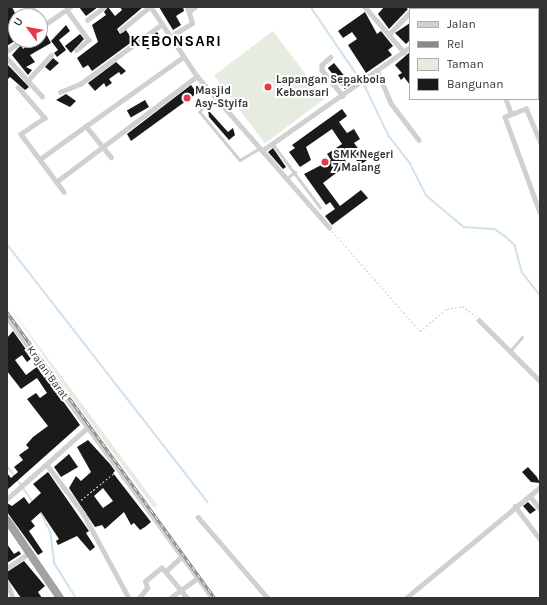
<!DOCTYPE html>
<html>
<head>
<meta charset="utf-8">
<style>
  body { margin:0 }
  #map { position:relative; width:547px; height:605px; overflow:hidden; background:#fff; font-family:Karla,sans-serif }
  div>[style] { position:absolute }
  .green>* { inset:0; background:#e6ecdf; transform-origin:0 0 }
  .stream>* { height:1.5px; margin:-0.75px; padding:0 0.75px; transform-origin:0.75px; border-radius:0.75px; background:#cfe2ee }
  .building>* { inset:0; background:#1a1a1a; transform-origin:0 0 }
  .path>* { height:1px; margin-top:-0.5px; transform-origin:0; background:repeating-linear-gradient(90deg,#cdcdcd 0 2px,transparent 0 4px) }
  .service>* { height:2.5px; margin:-1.25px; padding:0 1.25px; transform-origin:1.25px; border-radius:1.25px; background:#d0d0d0 }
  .minor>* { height:4.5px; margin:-2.25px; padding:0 2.25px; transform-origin:2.25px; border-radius:2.25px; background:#d0d0d0 }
  .trunk>* { height:8px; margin:-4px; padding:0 4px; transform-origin:4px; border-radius:4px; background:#a2a2a2 }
  .rail>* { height:3px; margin-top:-1.5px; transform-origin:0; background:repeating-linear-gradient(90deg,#fff 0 4.5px,#888 0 9px); box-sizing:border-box; border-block:1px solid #888 }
  .dots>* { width:11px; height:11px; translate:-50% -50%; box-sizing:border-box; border:2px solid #fff; border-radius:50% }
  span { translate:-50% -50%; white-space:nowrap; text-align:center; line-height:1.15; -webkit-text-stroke:4px #fff; paint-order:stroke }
  .poi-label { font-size:11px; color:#333; font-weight:700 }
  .left { translate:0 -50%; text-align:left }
  .street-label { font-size:11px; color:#333 }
  .district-label { font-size:15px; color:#000; font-weight:700; letter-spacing:1px }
  .frame { position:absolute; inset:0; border:8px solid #333; pointer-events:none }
  .legend { position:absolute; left:409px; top:8px; width:130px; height:92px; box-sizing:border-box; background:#fff; border:1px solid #adadad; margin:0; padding:5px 7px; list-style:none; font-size:12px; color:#333 }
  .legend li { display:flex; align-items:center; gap:8px; height:20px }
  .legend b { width:20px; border:1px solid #adadad }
  .north { position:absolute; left:8px; top:8px; width:40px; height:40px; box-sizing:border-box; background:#fff; border:1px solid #adadad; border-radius:50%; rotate:302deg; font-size:11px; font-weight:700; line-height:16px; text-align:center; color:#333 }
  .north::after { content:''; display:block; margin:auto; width:14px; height:18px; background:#e63946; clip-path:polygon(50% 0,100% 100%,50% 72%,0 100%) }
</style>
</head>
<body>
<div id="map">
  <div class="green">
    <i style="left:273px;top:31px;width:85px;height:74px;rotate:53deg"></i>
    <i style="clip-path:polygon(7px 303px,157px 505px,154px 508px,76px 403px)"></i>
  </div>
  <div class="stream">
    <i style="left:311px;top:7px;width:98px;rotate:55.8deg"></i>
    <i style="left:366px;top:88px;width:53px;rotate:64.4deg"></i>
    <i style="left:389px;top:136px;width:34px;rotate:52deg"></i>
    <i style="left:410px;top:163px;width:36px;rotate:63deg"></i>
    <i style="left:426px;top:195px;width:50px;rotate:40.1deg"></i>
    <i style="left:464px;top:227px;width:31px;rotate:4deg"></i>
    <i style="left:495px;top:229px;width:12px;rotate:35deg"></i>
    <i style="left:505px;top:236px;width:13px;rotate:42deg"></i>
    <i style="left:515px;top:245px;width:28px;rotate:75deg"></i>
    <i style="left:522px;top:272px;width:29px;rotate:52deg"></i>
    <i style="left:7px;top:244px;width:327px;rotate:52.1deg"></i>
    <i style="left:7px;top:466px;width:13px;rotate:51deg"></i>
    <i style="left:17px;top:479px;width:28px;rotate:55deg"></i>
    <i style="left:40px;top:511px;width:25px;rotate:63deg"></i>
    <i style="left:51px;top:533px;width:31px;rotate:83deg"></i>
    <i style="left:55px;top:564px;width:40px;rotate:58deg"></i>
  </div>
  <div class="building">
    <i style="clip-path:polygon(7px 7px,12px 7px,16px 15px,16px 40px,7px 46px)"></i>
    <i style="clip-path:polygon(79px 7px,98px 7px,86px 16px)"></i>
    <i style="clip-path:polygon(108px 7px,115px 16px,122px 10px,120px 7px,143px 7px,117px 29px,120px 34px,126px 30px,133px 41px,92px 71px,88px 65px,83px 68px,77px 58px,98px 42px,92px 25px,106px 15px,104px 12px)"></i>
    <i style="clip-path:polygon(159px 7px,183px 7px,184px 11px,176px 16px,181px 25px,173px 30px)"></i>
    <i style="clip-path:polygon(384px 7px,405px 7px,408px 9px,389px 29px,378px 14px)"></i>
    <i style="clip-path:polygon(365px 12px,377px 34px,381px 31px,393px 46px,388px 50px,392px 55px,366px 73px,348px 45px,357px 39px,352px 32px,343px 38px,338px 31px)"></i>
    <i style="clip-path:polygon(410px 23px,410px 40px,406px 44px,395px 33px)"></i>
    <i style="clip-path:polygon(66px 25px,70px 31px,59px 40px,66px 50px,57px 57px,54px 53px,58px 50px,51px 41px)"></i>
    <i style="clip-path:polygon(44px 30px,51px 43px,30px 55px,35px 62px,26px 67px,32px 70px,28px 75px,12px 55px,21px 45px,23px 49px,33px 40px,40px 40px,40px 32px)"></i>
    <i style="left:157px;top:32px;width:9px;height:18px;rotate:54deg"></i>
    <i style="clip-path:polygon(80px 34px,84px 39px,71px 53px,65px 46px)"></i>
    <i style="clip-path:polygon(410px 52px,410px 85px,404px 77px,401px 80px,398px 75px,402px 73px,395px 65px)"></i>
    <i style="clip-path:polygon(53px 58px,59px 63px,50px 71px,45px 67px)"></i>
    <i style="clip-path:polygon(116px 62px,126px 71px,121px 75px,119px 72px,109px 79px,112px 83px,106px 87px,104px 83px,95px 91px,88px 83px)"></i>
    <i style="left:334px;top:63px;width:27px;height:8px;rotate:51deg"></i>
    <i style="clip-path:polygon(7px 64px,29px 87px,25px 90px,10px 77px,7px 80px)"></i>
    <i style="clip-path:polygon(191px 85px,197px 93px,131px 141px,127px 134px)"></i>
    <i style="clip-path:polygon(66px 94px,76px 101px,70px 107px,56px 100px)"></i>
    <i style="left:145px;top:100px;width:8px;height:21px;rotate:60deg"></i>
    <i style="clip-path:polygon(342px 109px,347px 116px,339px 122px,347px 133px,354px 129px,360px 139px,354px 143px,367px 160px,360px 165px,348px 149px,341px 154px,348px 164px,323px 183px,340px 206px,361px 190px,368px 198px,332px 225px,325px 216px,335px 209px,330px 202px,326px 205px,304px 174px,331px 160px,327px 154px,342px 144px,332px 129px,306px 147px,311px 160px,300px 167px,289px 152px,295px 148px,292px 145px)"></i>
    <i style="clip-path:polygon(208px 110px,228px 132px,233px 128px,235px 135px,229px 140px,209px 117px)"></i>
    <i style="clip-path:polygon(273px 148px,286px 167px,283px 169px,268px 152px)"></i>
    <i style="clip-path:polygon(13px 331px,32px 358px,27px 362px,22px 355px,15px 360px,26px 375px,38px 366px,80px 425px,7px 490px,7px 473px,11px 478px,18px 472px,14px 467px,23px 460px,19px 455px,29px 448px,26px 445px,33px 437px,48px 426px,27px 399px,36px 393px,40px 398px,47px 393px,37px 378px,21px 389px,7px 371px,7px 338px)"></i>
    <i style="clip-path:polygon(evenodd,88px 440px,110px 464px,115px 471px,113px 473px,151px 522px,145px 527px,140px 530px,134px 523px,131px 525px,124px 512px,105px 529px,102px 525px,95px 527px,69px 488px,76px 476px,81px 481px,91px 472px,77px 447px,88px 440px,103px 488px,113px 501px,103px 508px,94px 496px,103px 488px)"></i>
    <i style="clip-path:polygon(69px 454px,78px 467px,61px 477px,54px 467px)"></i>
    <i style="clip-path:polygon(528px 467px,537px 477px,540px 483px,531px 482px,522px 472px)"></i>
    <i style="clip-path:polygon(48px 472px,89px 531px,86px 533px,95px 547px,90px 551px,77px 536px,58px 545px,56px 541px,59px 539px,41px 512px,31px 521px,35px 526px,29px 531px,43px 552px,38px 555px,7px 512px,7px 503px,12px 506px,24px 497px,29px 504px,41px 493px,33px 484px)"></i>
    <i style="clip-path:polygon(528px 502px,536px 510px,530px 514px,523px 506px)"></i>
    <i style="clip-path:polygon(7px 544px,14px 554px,19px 551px,21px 554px,7px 563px)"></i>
    <i style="clip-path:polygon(24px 561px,45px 586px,38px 592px,42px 598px,21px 598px,7px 578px,7px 572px)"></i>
  </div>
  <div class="path">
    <i style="left:332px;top:231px;width:133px;rotate:48.7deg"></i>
    <i style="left:420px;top:331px;width:35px;rotate:-39deg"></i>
    <i style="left:447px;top:309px;width:15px;rotate:-11deg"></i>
    <i style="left:462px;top:306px;width:17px;rotate:36deg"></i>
    <i style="left:81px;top:500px;width:43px;rotate:-39.3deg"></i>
  </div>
  <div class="service">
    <i style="left:208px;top:102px;width:13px;rotate:129deg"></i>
    <i style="left:200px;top:112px;width:62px;rotate:50.2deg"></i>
    <i style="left:240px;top:160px;width:23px;rotate:-31deg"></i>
    <i style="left:273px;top:144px;width:79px;rotate:53.3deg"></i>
    <i style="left:287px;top:178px;width:10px;rotate:-37deg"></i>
    <i style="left:510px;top:351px;width:18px;rotate:-49deg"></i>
  </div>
  <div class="minor">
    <i style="left:32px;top:7px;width:11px;rotate:52deg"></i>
    <i style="left:151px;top:7px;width:83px;rotate:56.3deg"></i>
    <i style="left:197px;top:76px;width:201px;rotate:48.8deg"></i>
    <i style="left:365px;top:7px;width:60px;rotate:49.1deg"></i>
    <i style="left:454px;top:7px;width:2px;rotate:63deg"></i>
    <i style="left:491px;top:7px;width:3px;rotate:45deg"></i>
    <i style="left:463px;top:9px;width:4px;rotate:-34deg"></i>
    <i style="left:67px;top:10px;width:37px;rotate:54deg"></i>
    <i style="left:89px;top:40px;width:16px;rotate:140deg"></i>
    <i style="left:190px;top:11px;width:6px;rotate:-39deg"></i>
    <i style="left:87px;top:20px;width:21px;rotate:-37deg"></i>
    <i style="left:40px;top:28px;width:37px;rotate:-35deg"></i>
    <i style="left:121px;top:30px;width:36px;rotate:-39deg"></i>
    <i style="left:389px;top:34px;width:30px;rotate:-46deg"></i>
    <i style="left:170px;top:37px;width:26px;rotate:-32deg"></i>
    <i style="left:192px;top:23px;width:17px;rotate:-107deg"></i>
    <i style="left:7px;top:51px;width:19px;rotate:-36deg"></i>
    <i style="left:331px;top:57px;width:12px;rotate:138deg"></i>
    <i style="left:322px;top:65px;width:5px;rotate:90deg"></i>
    <i style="left:322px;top:70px;width:33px;rotate:51deg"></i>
    <i style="left:7px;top:58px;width:52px;rotate:47.4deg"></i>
    <i style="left:377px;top:70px;width:36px;rotate:67deg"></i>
    <i style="left:391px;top:103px;width:46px;rotate:52.9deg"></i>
    <i style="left:27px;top:81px;width:35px;rotate:-47deg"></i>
    <i style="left:18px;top:87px;width:41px;rotate:48.9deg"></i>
    <i style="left:45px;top:118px;width:29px;rotate:146deg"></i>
    <i style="left:21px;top:134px;width:72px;rotate:53.4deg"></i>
    <i style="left:60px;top:92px;width:22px;rotate:-22deg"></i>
    <i style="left:80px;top:84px;width:102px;rotate:-36.2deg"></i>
    <i style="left:506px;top:99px;width:15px;rotate:70deg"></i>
    <i style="left:86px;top:126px;width:119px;rotate:-35.4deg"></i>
    <i style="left:540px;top:142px;width:36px;rotate:-113deg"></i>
    <i style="left:526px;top:109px;width:22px;rotate:159deg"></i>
    <i style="left:505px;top:117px;width:101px;rotate:69.8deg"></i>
    <i style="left:263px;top:150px;width:179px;rotate:-35deg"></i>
    <i style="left:40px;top:159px;width:57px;rotate:-35.7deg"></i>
    <i style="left:86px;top:126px;width:40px;rotate:51deg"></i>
    <i style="left:56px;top:182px;width:176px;rotate:-36.9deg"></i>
    <i style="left:7px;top:317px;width:348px;rotate:53.8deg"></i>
    <i style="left:479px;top:320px;width:86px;rotate:45deg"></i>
    <i style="left:48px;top:466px;width:59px;rotate:53.3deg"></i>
    <i style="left:83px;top:513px;width:97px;rotate:61.6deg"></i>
    <i style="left:530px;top:496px;width:16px;rotate:52deg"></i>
    <i style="left:7px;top:499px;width:107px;rotate:-41.6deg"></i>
    <i style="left:515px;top:506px;width:41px;rotate:52.9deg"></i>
    <i style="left:198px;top:517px;width:107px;rotate:49.2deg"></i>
    <i style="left:7px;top:568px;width:27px;rotate:-34deg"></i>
    <i style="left:165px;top:571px;width:35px;rotate:50deg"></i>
    <i style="left:7px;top:582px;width:17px;rotate:69deg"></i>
    <i style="left:139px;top:598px;width:13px;rotate:-51deg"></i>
    <i style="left:147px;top:588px;width:7px;rotate:-106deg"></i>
    <i style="left:145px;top:581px;width:21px;rotate:-39deg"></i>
    <i style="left:161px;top:568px;width:6px;rotate:31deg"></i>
    <i style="left:166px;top:571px;width:22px;rotate:-43deg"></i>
    <i style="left:170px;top:598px;width:34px;rotate:-36deg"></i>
    <i style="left:406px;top:598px;width:174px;rotate:-39.6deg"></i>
  </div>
  <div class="trunk">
    <i style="left:7px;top:520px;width:94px;rotate:55.8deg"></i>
  </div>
  <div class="rail">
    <i style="left:7px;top:312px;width:354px;rotate:54deg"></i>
  </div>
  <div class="dots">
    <i style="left:268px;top:87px;background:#e63946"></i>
    <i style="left:187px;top:98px;background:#e63946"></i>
    <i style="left:325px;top:162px;background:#e63946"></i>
  </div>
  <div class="poi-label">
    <span class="left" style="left:276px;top:87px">Lapangan Sepakbola<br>Kebonsari</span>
    <span class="left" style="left:195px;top:98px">Masjid<br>Asy-Styifa</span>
    <span class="left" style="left:333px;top:162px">SMK Negeri<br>7 Malang</span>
  </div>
  <div class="street-label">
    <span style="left:47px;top:373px;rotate:54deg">Krajan Barat</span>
  </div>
  <div class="district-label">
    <span style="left:176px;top:42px">KEBONSARI</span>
  </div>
  <div class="frame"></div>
  <ul class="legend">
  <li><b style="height:5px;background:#d0d0d0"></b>Jalan</li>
  <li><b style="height:5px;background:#888"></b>Rel</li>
  <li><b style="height:11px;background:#e6ecdf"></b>Taman</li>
  <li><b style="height:11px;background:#1a1a1a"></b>Bangunan</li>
  </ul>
  <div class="north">U</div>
</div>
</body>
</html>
